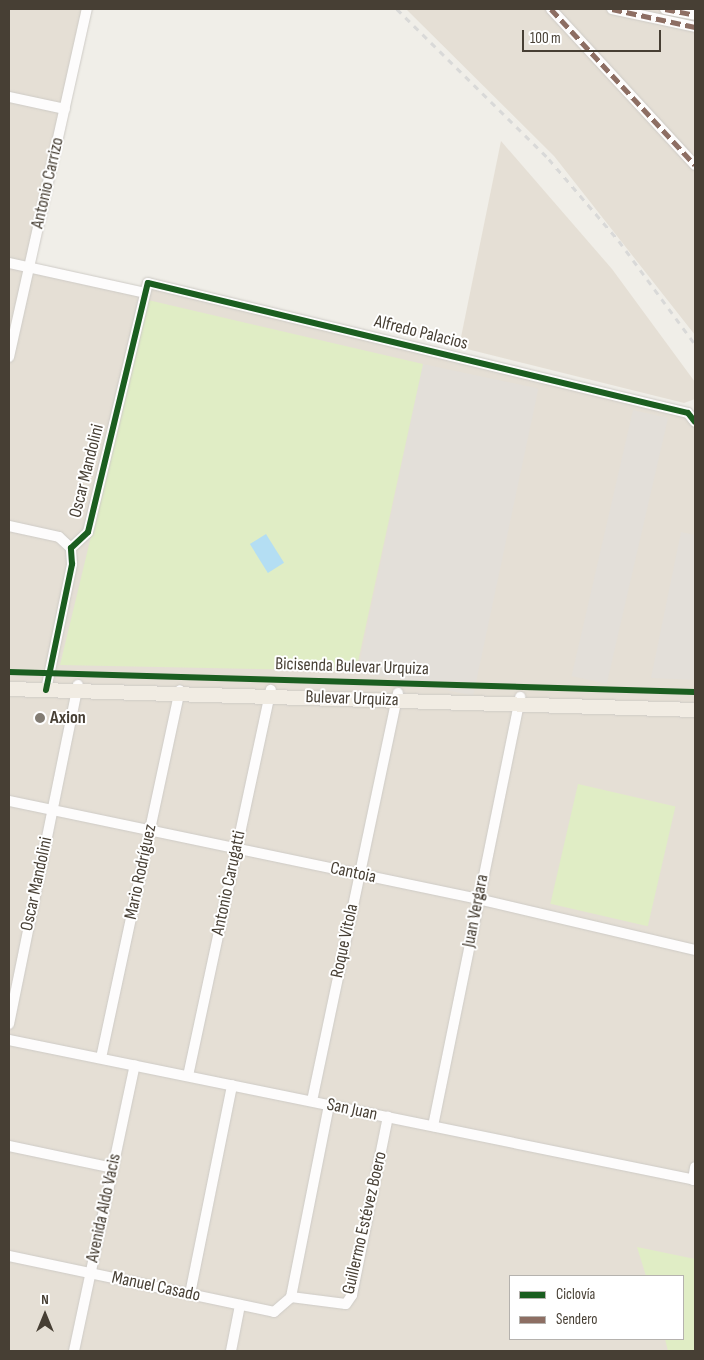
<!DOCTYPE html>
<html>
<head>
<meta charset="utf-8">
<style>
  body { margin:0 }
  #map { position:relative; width:704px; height:1360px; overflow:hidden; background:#f0eee8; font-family:"Sofia Sans Condensed",sans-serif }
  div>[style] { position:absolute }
  .residential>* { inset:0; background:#e5dfd5 }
  .industrial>* { inset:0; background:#e3dfd9; transform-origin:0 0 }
  .green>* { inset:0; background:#e0edc5; transform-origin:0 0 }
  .water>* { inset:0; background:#b4def3; transform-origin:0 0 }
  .roads { filter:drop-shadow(0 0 1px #cecbc6) drop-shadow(0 0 1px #cecbc6) }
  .minor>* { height:10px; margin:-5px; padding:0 5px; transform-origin:5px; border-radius:5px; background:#fdfcfc }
  .major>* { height:14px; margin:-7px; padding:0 7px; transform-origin:7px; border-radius:7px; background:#f1ece3 }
  .rail>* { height:2.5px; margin-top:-1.25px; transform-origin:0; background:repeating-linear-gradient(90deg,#d9d9d8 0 6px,transparent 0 12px) }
  .quiet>* { height:5px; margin-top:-2.5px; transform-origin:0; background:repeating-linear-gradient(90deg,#8d6e63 0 10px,transparent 0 15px) }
  .cycleway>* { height:6px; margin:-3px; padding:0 3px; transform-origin:3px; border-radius:3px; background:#1b5e20 }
  .dots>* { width:14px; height:14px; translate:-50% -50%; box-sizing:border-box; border:2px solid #fff; border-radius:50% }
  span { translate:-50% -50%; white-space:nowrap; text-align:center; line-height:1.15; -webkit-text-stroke:4px #fff; paint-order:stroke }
  .street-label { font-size:18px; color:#473f34 }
  .poi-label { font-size:18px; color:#473f34; font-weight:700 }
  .left { translate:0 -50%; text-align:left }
  .frame { position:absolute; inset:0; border:10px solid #473f34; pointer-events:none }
  .legend { position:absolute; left:509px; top:1275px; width:175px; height:65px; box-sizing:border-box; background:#fff; border:1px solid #b5b2ae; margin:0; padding:6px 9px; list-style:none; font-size:15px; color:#473f34 }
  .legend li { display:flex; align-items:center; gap:10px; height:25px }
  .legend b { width:25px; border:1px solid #b5b2ae }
  .north { position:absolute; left:20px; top:1290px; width:50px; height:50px; -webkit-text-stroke:4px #fff; paint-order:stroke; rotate:0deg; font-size:14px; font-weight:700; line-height:20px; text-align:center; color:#473f34 }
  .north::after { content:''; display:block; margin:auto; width:18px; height:22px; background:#473f34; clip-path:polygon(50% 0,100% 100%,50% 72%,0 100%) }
  .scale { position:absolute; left:522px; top:30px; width:139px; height:22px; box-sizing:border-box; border:2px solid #473f34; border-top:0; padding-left:6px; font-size:15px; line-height:18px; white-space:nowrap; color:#473f34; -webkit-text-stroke:4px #fff; paint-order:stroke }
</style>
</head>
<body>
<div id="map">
  <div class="residential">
    <i style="clip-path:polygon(evenodd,9px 9px,87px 9px,30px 267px,145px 293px,148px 283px,695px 415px,695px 1351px,9px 1351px,9px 9px,510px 1276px,683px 1276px,683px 1339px,510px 1339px,510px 1276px)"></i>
    <i style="clip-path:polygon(406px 9px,695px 9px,695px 335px,554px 156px)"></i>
    <i style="clip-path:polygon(501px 141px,612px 269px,695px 382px,695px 399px,684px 403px,459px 347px)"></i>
  </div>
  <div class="industrial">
    <i style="left:423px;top:364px;width:118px;height:314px;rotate:12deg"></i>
    <i style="left:633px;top:410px;width:36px;height:273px;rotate:13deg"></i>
    <i style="clip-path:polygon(681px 532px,695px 535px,695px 680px,651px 678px)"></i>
  </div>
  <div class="green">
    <i style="clip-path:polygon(148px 300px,423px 364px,356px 671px,60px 665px)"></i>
    <i style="left:578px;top:784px;width:100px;height:123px;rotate:13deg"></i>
    <i style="clip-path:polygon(637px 1247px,695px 1259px,695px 1351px,668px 1351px,665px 1339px,683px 1339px,683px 1276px,646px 1276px)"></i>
  </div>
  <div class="water">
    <i style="left:266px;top:534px;width:34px;height:19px;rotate:58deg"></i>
  </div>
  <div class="roads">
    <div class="minor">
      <i style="left:551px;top:9px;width:212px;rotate:47.3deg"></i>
      <i style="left:612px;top:9px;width:85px;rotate:12.2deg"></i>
      <i style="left:665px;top:9px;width:31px;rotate:11deg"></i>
      <i style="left:9px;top:97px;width:57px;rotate:12.1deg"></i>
      <i style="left:9px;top:263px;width:139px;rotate:12.4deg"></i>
      <i style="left:9px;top:357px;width:357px;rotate:-77.4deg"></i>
      <i style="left:9px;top:526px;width:51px;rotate:12.4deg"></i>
      <i style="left:59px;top:537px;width:16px;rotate:43deg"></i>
      <i style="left:46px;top:690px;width:129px;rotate:-78.3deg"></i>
      <i style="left:72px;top:564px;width:16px;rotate:-94deg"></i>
      <i style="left:71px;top:548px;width:23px;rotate:-43deg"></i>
      <i style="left:88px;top:532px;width:256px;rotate:-76.5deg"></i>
      <i style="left:148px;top:283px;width:555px;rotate:13.54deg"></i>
      <i style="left:688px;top:413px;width:11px;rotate:52deg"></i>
      <i style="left:9px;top:801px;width:479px;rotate:11.8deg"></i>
      <i style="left:478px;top:899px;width:223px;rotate:13.2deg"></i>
      <i style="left:9px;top:1024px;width:346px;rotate:-78.5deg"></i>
      <i style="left:9px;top:1040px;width:700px;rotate:11.53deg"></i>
      <i style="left:101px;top:1058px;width:376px;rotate:-77.9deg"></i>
      <i style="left:188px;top:1076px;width:395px;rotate:-77.9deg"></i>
      <i style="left:312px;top:1101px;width:417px;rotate:-78.1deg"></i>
      <i style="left:433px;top:1126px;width:438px;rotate:-78.5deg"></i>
      <i style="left:9px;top:1146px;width:106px;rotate:11.9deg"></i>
      <i style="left:693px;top:1180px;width:13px;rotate:-81deg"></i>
      <i style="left:9px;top:1256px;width:271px;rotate:11.9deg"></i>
      <i style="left:274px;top:1312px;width:23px;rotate:-41deg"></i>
      <i style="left:291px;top:1297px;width:196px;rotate:-78.8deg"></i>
      <i style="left:190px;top:1294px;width:213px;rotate:-78.6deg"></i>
      <i style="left:291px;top:1297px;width:55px;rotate:7.3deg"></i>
      <i style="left:346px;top:1304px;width:11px;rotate:-56deg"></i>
      <i style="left:352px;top:1295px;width:182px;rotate:-78.6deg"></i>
      <i style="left:74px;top:1351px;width:292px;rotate:-78deg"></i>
      <i style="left:231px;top:1351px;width:47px;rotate:-78.9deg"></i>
    </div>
    <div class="major">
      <i style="left:9px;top:689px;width:686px;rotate:1.75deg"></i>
    </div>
  </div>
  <div class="rail">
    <i style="left:397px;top:9px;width:214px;rotate:44.6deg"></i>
    <i style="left:549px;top:159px;width:108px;rotate:49.5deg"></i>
    <i style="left:619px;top:241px;width:128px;rotate:53.6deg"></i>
  </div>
  <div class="quiet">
    <i style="left:551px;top:9px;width:212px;rotate:47.3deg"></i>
    <i style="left:612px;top:9px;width:85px;rotate:12.2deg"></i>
    <i style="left:665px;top:9px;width:31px;rotate:11deg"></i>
  </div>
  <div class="cycleway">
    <i style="left:9px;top:672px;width:686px;rotate:1.67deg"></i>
    <i style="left:46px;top:690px;width:129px;rotate:-78.3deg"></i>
    <i style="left:72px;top:564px;width:16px;rotate:-94deg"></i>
    <i style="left:71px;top:548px;width:23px;rotate:-43deg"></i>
    <i style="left:88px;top:532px;width:256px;rotate:-76.5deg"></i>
    <i style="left:148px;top:283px;width:555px;rotate:13.54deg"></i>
    <i style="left:688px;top:413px;width:11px;rotate:52deg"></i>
  </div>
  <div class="dots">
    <i style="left:40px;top:718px;background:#827c73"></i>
  </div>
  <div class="street-label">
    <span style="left:48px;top:183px;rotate:-77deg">Antonio Carrizo</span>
    <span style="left:421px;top:333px;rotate:14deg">Alfredo Palacios</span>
    <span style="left:87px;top:471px;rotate:-76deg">Oscar Mandolini</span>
    <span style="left:352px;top:667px;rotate:2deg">Bicisenda Bulevar Urquiza</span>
    <span style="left:352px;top:699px;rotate:2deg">Bulevar Urquiza</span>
    <span style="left:141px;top:872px;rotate:-78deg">Mario Rodríguez</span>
    <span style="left:353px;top:873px;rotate:12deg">Cantoia</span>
    <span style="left:229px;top:883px;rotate:-78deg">Antonio Carugatti</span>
    <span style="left:37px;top:884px;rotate:-78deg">Oscar Mandolini</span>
    <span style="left:476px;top:911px;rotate:-79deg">Juan Vergara</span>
    <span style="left:345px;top:941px;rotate:-78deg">Roque Vitola</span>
    <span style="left:352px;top:1110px;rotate:12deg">San Juan</span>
    <span style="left:104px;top:1208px;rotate:-78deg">Avenida Aldo Vacis</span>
    <span style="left:365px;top:1223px;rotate:-77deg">Guillermo Estévez Boero</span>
    <span style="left:156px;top:1287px;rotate:12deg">Manuel Casado</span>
  </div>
  <div class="poi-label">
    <span class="left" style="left:50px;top:718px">Axion</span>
  </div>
  <div class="frame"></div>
  <ul class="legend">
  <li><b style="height:6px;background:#1b5e20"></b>Ciclovía</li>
  <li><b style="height:6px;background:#8d6e63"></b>Sendero</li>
  </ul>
  <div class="north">N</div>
  <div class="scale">100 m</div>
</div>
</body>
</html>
